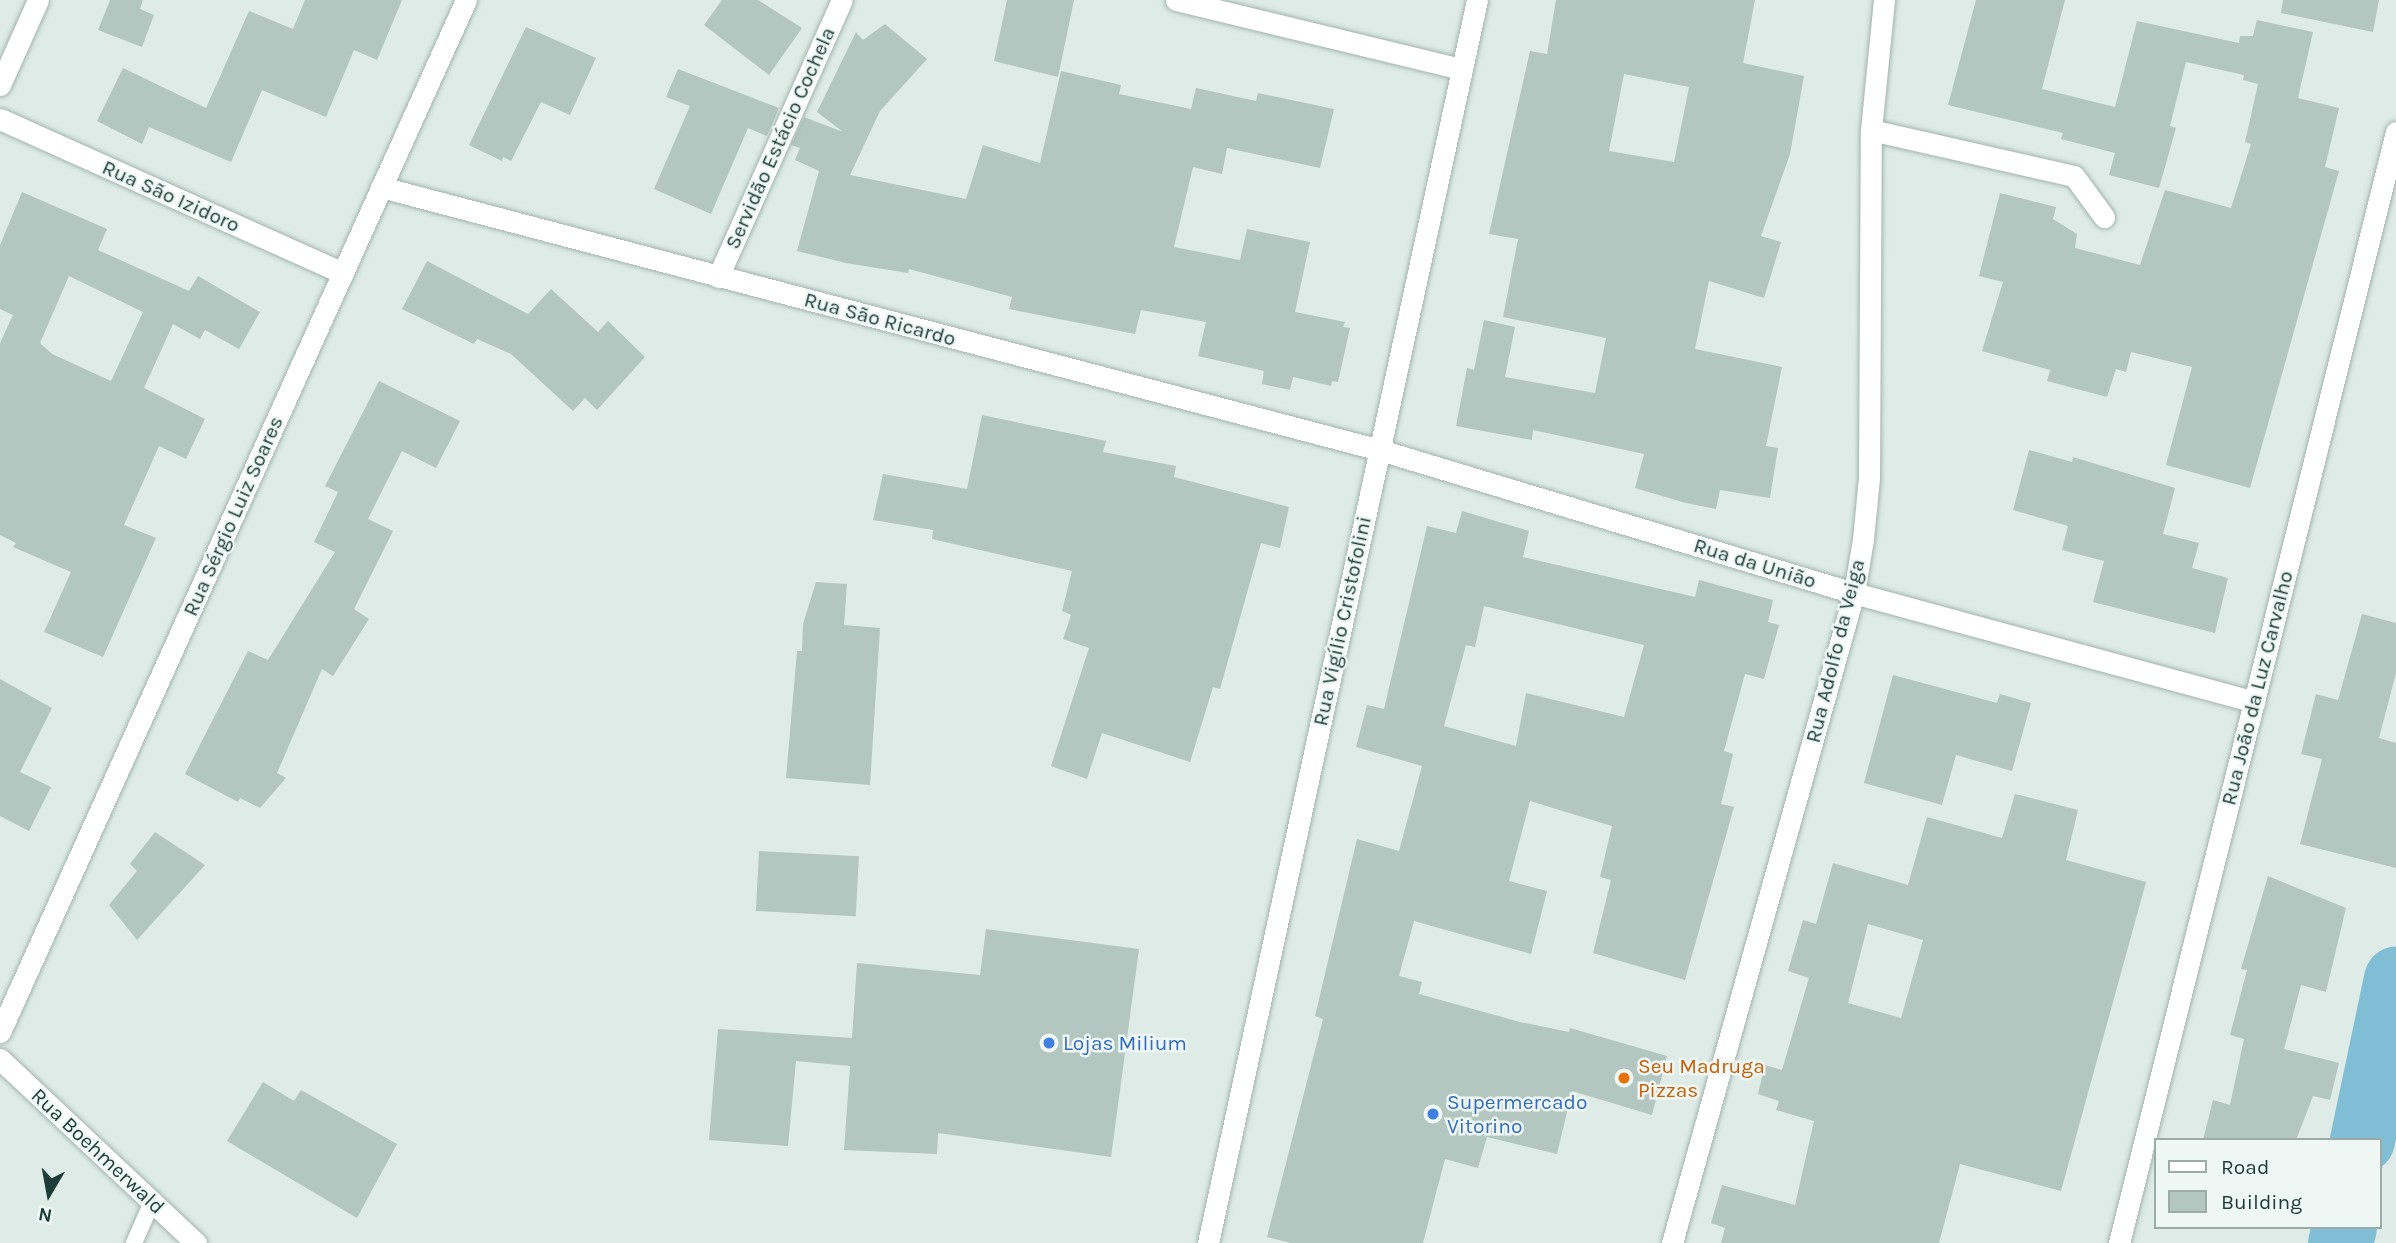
<!DOCTYPE html>
<html>
<head>
<meta charset="utf-8">
<style>
  body { margin:0 }
  #map { position:relative; width:2396px; height:1243px; overflow:hidden; background:#deebe6; font-family:Karla,sans-serif }
  div>[style] { position:absolute }
  .river>* { height:65px; margin:-32.5px; padding:0 32.5px; transform-origin:32.5px; border-radius:32.5px; background:#80bed5 }
  .building>* { inset:0; background:#b3c6c0; transform-origin:0 0 }
  .roads { filter:drop-shadow(0 0 2px #a1b3ae) drop-shadow(0 0 2px #a1b3ae) }
  .service>* { height:16px; margin:-8px; padding:0 8px; transform-origin:8px; border-radius:8px; background:#fff }
  .minor>* { height:21px; margin:-10.5px; padding:0 10.5px; transform-origin:10.5px; border-radius:10.5px; background:#fff }
  .tertiary>* { height:21px; margin:-10.5px; padding:0 10.5px; transform-origin:10.5px; border-radius:10.5px; background:#fff }
  .secondary>* { height:21px; margin:-10.5px; padding:0 10.5px; transform-origin:10.5px; border-radius:10.5px; background:#fff }
  .dots>* { width:19px; height:19px; translate:-50% -50%; box-sizing:border-box; border:4px solid #eef7f4; border-radius:50% }
  span { translate:-50% -50%; white-space:nowrap; text-align:center; line-height:1.15; -webkit-text-stroke:5px #eef7f4; paint-order:stroke }
  .street-label { font-size:21px; color:#1e3c37 }
  .shop-label { font-size:21px; color:#366cbe }
  .left { translate:0 -50%; text-align:left }
  .food-label { font-size:21px; color:#c56008 }
  .legend { position:absolute; left:2154px; top:1138px; width:228px; height:91px; box-sizing:border-box; background:#eef7f4; border:2px solid #9baca8; margin:0; padding:9px 12px; list-style:none; font-size:21px; color:#1e3c37 }
  .legend li { display:flex; align-items:center; gap:14px; height:35px }
  .legend b { width:35px; border:2px solid #9baca8 }
  .north { position:absolute; left:14px; top:1159px; width:70px; height:70px; -webkit-text-stroke:5px #eef7f4; paint-order:stroke; rotate:190deg; font-size:19px; font-weight:700; line-height:28px; text-align:center; color:#1e3c37 }
  .north::after { content:''; display:block; margin:auto; width:24px; height:32px; background:#1e3c37; clip-path:polygon(50% 0,100% 100%,50% 72%,0 100%) }
</style>
</head>
<body>
<div id="map">
  <div class="river">
    <i style="left:2362px;top:1140px;width:165px;rotate:-78.1deg"></i>
    <i style="left:2340px;top:1243px;width:16px;rotate:-76deg"></i>
  </div>
  <div class="building">
    <i style="clip-path:polygon(110px 0,143px 0,140px 9px,154px 15px,142px 47px,98px 30px)"></i>
    <i style="clip-path:polygon(305px 0,402px 0,377px 60px,354px 50px,326px 117px,262px 90px,231px 162px,149px 127px,142px 144px,97px 121px,123px 68px,206px 108px,249px 11px,293px 29px)"></i>
    <i style="clip-path:polygon(722px 0,758px 0,802px 28px,769px 75px,704px 25px)"></i>
    <i style="clip-path:polygon(1007px 0,1074px 0,1058px 77px,994px 61px)"></i>
    <i style="clip-path:polygon(evenodd,1556px 0,1755px 0,1743px 63px,1804px 76px,1790px 154px,1761px 236px,1781px 242px,1764px 298px,1709px 281px,1695px 349px,1782px 367px,1766px 446px,1778px 448px,1770px 498px,1720px 490px,1716px 509px,1686px 503px,1635px 488px,1644px 454px,1533px 430px,1532px 440px,1456px 426px,1467px 368px,1474px 370px,1484px 320px,1515px 327px,1505px 377px,1595px 393px,1606px 338px,1503px 317px,1518px 239px,1489px 234px,1530px 51px,1547px 54px,1556px 0,1624px 74px,1689px 87px,1674px 162px,1609px 151px,1624px 74px)"></i>
    <i style="clip-path:polygon(1976px 0,2065px 0,2042px 89px,2115px 107px,2137px 21px,2239px 43px,2240px 36px,2253px 36px,2257px 20px,2313px 32px,2298px 98px,2339px 108px,2325px 167px,2339px 171px,2250px 488px,2166px 465px,2192px 367px,2131px 352px,2126px 372px,2116px 369px,2107px 397px,2047px 381px,2050px 370px,1982px 351px,2003px 282px,1979px 276px,2000px 193px,2056px 207px,2053px 219px,2077px 234px,2075px 248px,2140px 265px,2165px 190px,2231px 208px,2251px 144px,2245px 142px,2258px 84px,2243px 80px,2244px 75px,2186px 62px,2170px 126px,2176px 128px,2159px 188px,2109px 175px,2115px 153px,2061px 139px,2063px 133px,1948px 105px)"></i>
    <i style="clip-path:polygon(2283px 0,2379px 0,2373px 32px,2281px 13px)"></i>
    <i style="clip-path:polygon(885px 24px,927px 59px,880px 111px,850px 175px,966px 199px,983px 145px,1040px 163px,1061px 71px,1121px 85px,1119px 94px,1191px 109px,1196px 88px,1256px 101px,1258px 93px,1334px 109px,1320px 168px,1227px 148px,1222px 174px,1193px 167px,1174px 247px,1240px 260px,1247px 229px,1310px 242px,1295px 312px,1345px 322px,1343px 327px,1350px 328px,1338px 382px,1332px 381px,1331px 386px,1293px 377px,1290px 390px,1262px 384px,1264px 371px,1198px 356px,1206px 322px,1141px 310px,1135px 334px,1009px 309px,1012px 297px,909px 269px,908px 273px,846px 263px,797px 251px,819px 171px,795px 160px,800px 148px,791px 145px,804px 117px,843px 132px,817px 112px,856px 32px,863px 40px)"></i>
    <i style="clip-path:polygon(526px 27px,596px 58px,570px 115px,541px 102px,511px 161px,503px 157px,502px 161px,469px 145px)"></i>
    <i style="clip-path:polygon(678px 69px,779px 108px,767px 136px,748px 128px,711px 214px,654px 189px,690px 106px,666px 97px)"></i>
    <i style="clip-path:polygon(evenodd,22px 192px,107px 229px,98px 250px,189px 291px,198px 276px,260px 312px,239px 349px,205px 330px,200px 339px,173px 324px,144px 388px,205px 419px,186px 459px,159px 446px,124px 525px,156px 538px,103px 657px,44px 632px,71px 572px,13px 547px,16px 543px,0 535px,0 343px,13px 315px,0 309px,0 245px,22px 192px,69px 276px,143px 312px,111px 381px,52px 354px,40px 343px,69px 276px)"></i>
    <i style="clip-path:polygon(427px 261px,528px 314px,551px 289px,598px 332px,608px 321px,645px 357px,597px 410px,585px 398px,573px 411px,511px 354px,477px 339px,474px 344px,402px 309px)"></i>
    <i style="clip-path:polygon(379px 381px,460px 421px,436px 468px,402px 451px,368px 519px,393px 531px,354px 609px,369px 619px,333px 676px,322px 669px,277px 773px,286px 778px,260px 808px,240px 798px,238px 802px,185px 774px,248px 651px,268px 660px,335px 552px,314px 542px,338px 492px,325px 486px)"></i>
    <i style="clip-path:polygon(982px 415px,1106px 441px,1103px 452px,1176px 466px,1174px 477px,1289px 507px,1280px 548px,1261px 543px,1220px 689px,1213px 687px,1190px 762px,1102px 733px,1087px 779px,1051px 766px,1089px 648px,1063px 639px,1071px 615px,1062px 611px,1072px 571px,932px 539px,933px 530px,873px 520px,883px 474px,967px 489px)"></i>
    <i style="clip-path:polygon(2029px 450px,2072px 462px,2073px 457px,2175px 488px,2163px 534px,2199px 543px,2192px 568px,2228px 578px,2215px 633px,2093px 602px,2104px 561px,2062px 550px,2068px 526px,2013px 510px)"></i>
    <i style="clip-path:polygon(evenodd,1462px 511px,1529px 531px,1523px 557px,1695px 597px,1699px 580px,1773px 600px,1768px 622px,1779px 625px,1764px 679px,1745px 674px,1724px 751px,1733px 754px,1721px 804px,1734px 807px,1685px 980px,1593px 953px,1611px 880px,1600px 877px,1612px 826px,1530px 801px,1509px 881px,1547px 891px,1531px 954px,1414px 921px,1399px 976px,1422px 982px,1419px 994px,1520px 1022px,1569px 1032px,1570px 1028px,1667px 1056px,1652px 1115px,1572px 1091px,1557px 1154px,1487px 1137px,1478px 1168px,1445px 1159px,1423px 1243px,1291px 1243px,1267px 1237px,1323px 1019px,1315px 1016px,1357px 839px,1399px 851px,1422px 766px,1356px 747px,1367px 705px,1384px 709px,1427px 526px,1456px 533px,1462px 511px,1484px 606px,1644px 645px,1624px 717px,1526px 693px,1516px 746px,1444px 726px,1466px 645px,1475px 647px,1484px 606px)"></i>
    <i style="clip-path:polygon(816px 582px,847px 584px,844px 625px,880px 628px,870px 785px,786px 778px,797px 651px,802px 651px,803px 624px)"></i>
    <i style="clip-path:polygon(2362px 614px,2396px 623px,2396px 673px,2379px 738px,2396px 743px,2396px 868px,2300px 844px,2322px 759px,2301px 754px,2316px 694px,2338px 700px)"></i>
    <i style="clip-path:polygon(1893px 675px,1997px 703px,2000px 694px,2031px 703px,2012px 771px,1956px 755px,1942px 805px,1864px 783px)"></i>
    <i style="clip-path:polygon(0 679px,52px 708px,20px 772px,51px 787px,29px 831px,0 816px)"></i>
    <i style="clip-path:polygon(evenodd,2015px 794px,2078px 810px,2066px 860px,2146px 882px,2061px 1191px,1960px 1164px,1939px 1243px,1721px 1243px,1725px 1228px,1711px 1223px,1722px 1185px,1795px 1205px,1814px 1121px,1776px 1110px,1779px 1101px,1758px 1094px,1765px 1065px,1782px 1070px,1809px 978px,1788px 971px,1803px 920px,1816px 924px,1833px 863px,1908px 885px,1927px 817px,2002px 838px,2015px 794px,1868px 924px,1923px 940px,1901px 1018px,1848px 1003px,1868px 924px)"></i>
    <i style="clip-path:polygon(155px 832px,205px 865px,137px 940px,109px 905px,137px 871px,130px 864px)"></i>
    <i style="left:759px;top:851px;width:100px;height:60px;rotate:3deg"></i>
    <i style="clip-path:polygon(2268px 876px,2346px 908px,2326px 992px,2301px 985px,2284px 1049px,2339px 1063px,2330px 1100px,2313px 1096px,2296px 1140px,2203px 1140px,2213px 1100px,2230px 1105px,2244px 1039px,2230px 1035px,2247px 970px,2241px 969px)"></i>
    <i style="clip-path:polygon(986px 929px,1139px 949px,1111px 1157px,938px 1133px,937px 1154px,844px 1150px,850px 1066px,796px 1061px,788px 1146px,709px 1140px,718px 1029px,852px 1038px,857px 963px,980px 975px)"></i>
    <i style="clip-path:polygon(263px 1082px,294px 1101px,301px 1090px,397px 1144px,357px 1218px,227px 1141px)"></i>
  </div>
  <div class="roads">
    <div class="service">
      <i style="left:134px;top:1243px;width:45px;rotate:-66.3deg"></i>
    </div>
    <div class="minor">
      <i style="left:1176px;top:0;width:294px;rotate:13.6deg"></i>
      <i style="left:0;top:85px;width:93px;rotate:-65.9deg"></i>
      <i style="left:0;top:119px;width:376px;rotate:24.2deg"></i>
      <i style="left:1871px;top:130px;width:208px;rotate:12.8deg"></i>
      <i style="left:2074px;top:176px;width:51px;rotate:53.8deg"></i>
      <i style="left:381px;top:187px;width:1033px;rotate:14.75deg"></i>
      <i style="left:1380px;top:450px;width:495px;rotate:16.8deg"></i>
      <i style="left:1854px;top:593px;width:415px;rotate:15.2deg"></i>
      <i style="left:718px;top:277px;width:303px;rotate:-65.9deg"></i>
      <i style="left:0;top:1032px;width:1132px;rotate:-65.7deg"></i>
      <i style="left:1208px;top:1243px;width:1272px;rotate:-77.79deg"></i>
      <i style="left:2119px;top:1243px;width:1145px;rotate:-76deg"></i>
    </div>
    <div class="tertiary">
      <i style="left:1672px;top:1243px;width:675px;rotate:-74.36deg"></i>
      <i style="left:1854px;top:593px;width:55px;rotate:-80.5deg"></i>
      <i style="left:1863px;top:539px;width:61px;rotate:-84.4deg"></i>
      <i style="left:1869px;top:478px;width:348px;rotate:-89.7deg"></i>
      <i style="left:1871px;top:130px;width:131px;rotate:-84.3deg"></i>
    </div>
    <div class="secondary">
      <i style="left:0;top:1059px;width:269px;rotate:43.2deg"></i>
    </div>
  </div>
  <div class="dots">
    <i style="left:1049px;top:1043px;background:#3f7fe0"></i>
    <i style="left:1624px;top:1078px;background:#e8710a"></i>
    <i style="left:1433px;top:1114px;background:#3f7fe0"></i>
  </div>
  <div class="street-label">
    <span style="left:780px;top:138px;rotate:-66deg">Servidão Estácio Cochela</span>
    <span style="left:171px;top:196px;rotate:24deg">Rua São Izidoro</span>
    <span style="left:880px;top:319px;rotate:15deg">Rua São Ricardo</span>
    <span style="left:233px;top:516px;rotate:-66deg">Rua Sérgio Luiz Soares</span>
    <span style="left:1755px;top:563px;rotate:17deg">Rua da União</span>
    <span style="left:1342px;top:621px;rotate:-78deg">Rua Vigílio Cristofolini</span>
    <span style="left:1835px;top:651px;rotate:-76deg">Rua Adolfo da Veiga</span>
    <span style="left:2257px;top:688px;rotate:-76deg">Rua João da Luz Carvalho</span>
    <span style="left:98px;top:1151px;rotate:43deg">Rua Boehmerwald</span>
  </div>
  <div class="shop-label">
    <span class="left" style="left:1063px;top:1043px">Lojas Milium</span>
    <span class="left" style="left:1447px;top:1114px">Supermercado<br>Vitorino</span>
  </div>
  <div class="food-label">
    <span class="left" style="left:1638px;top:1078px">Seu Madruga<br>Pizzas</span>
  </div>
  <ul class="legend">
  <li><b style="height:9px;background:#fff"></b>Road</li>
  <li><b style="height:19px;background:#b3c6c0"></b>Building</li>
  </ul>
  <div class="north">N</div>
</div>
</body>
</html>
